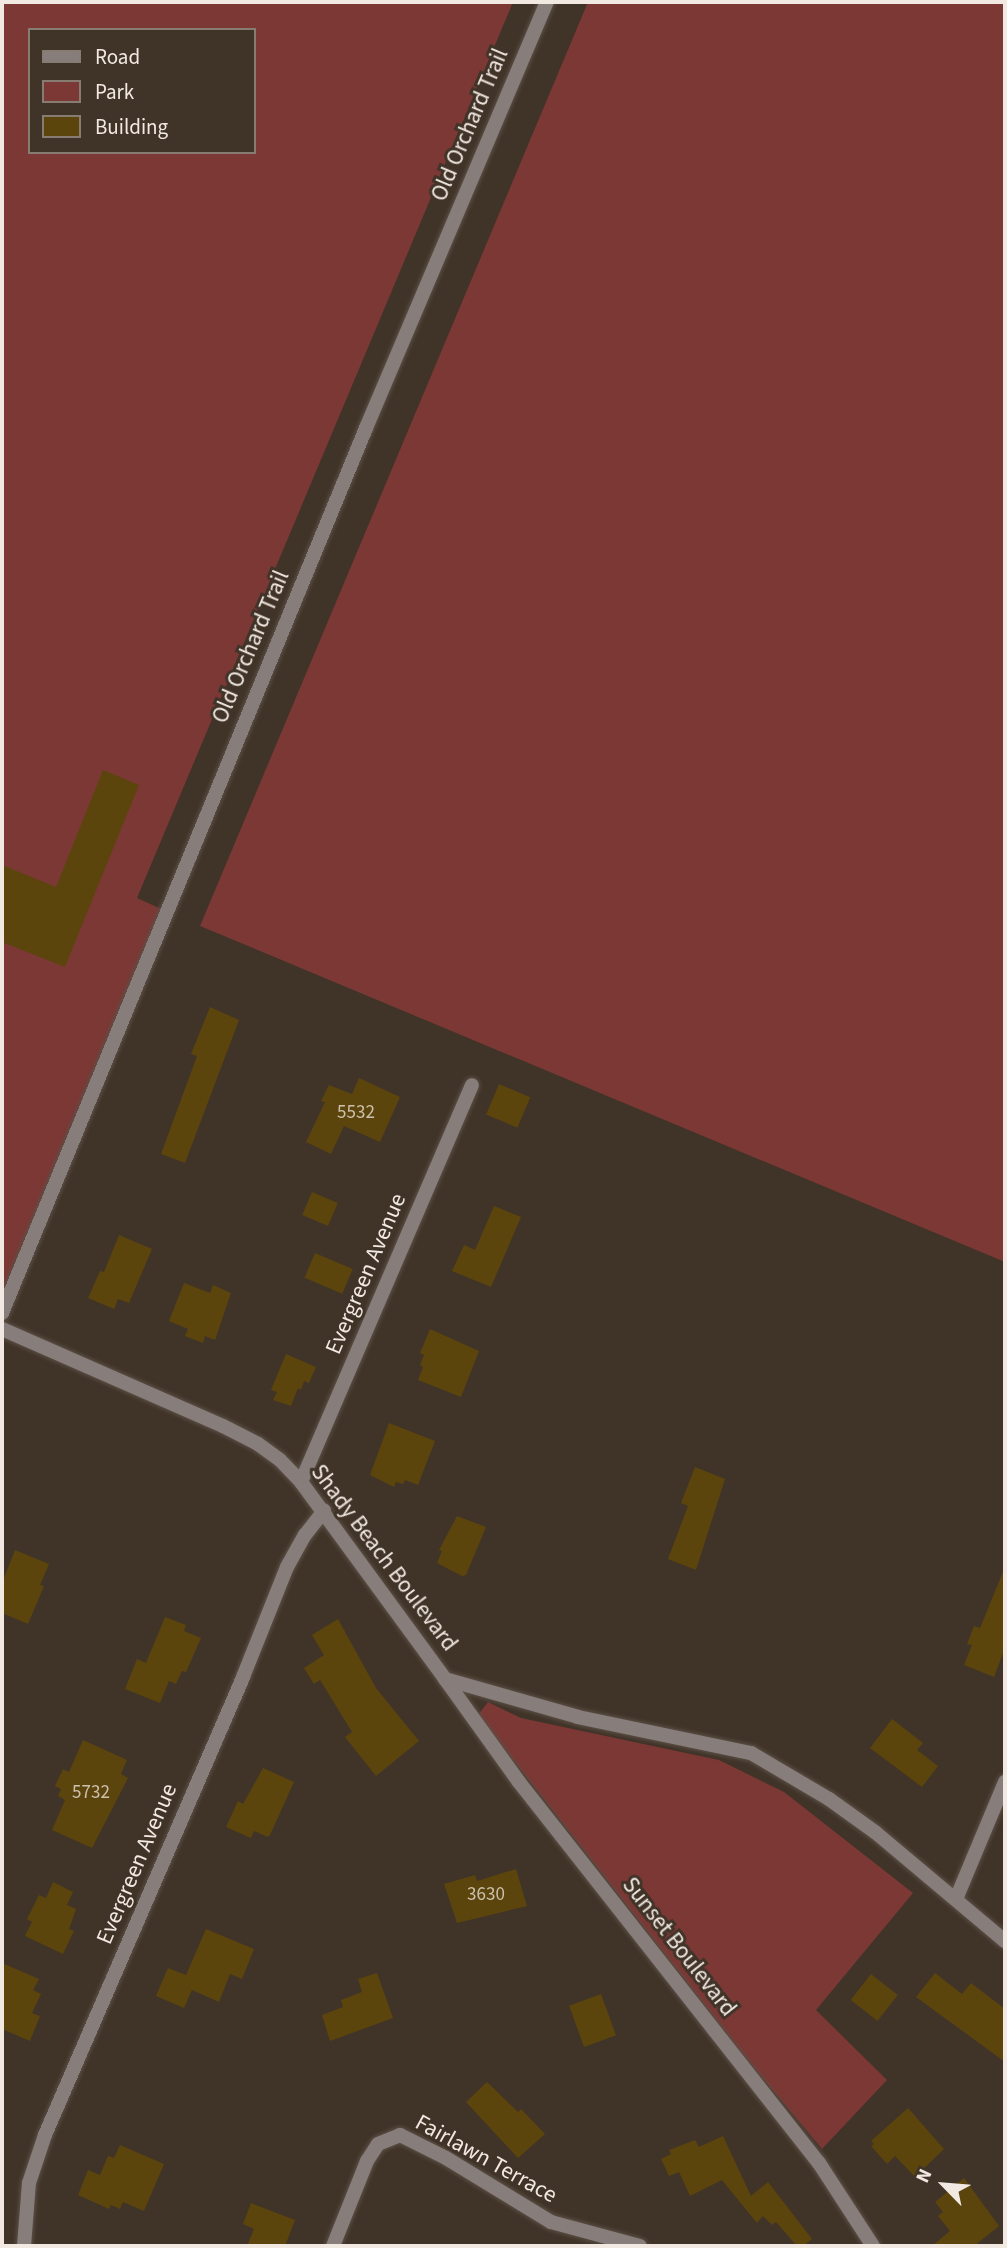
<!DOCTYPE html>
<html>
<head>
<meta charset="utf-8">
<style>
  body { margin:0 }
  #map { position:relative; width:1007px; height:2248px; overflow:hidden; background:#403328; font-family:"Source Sans 3",sans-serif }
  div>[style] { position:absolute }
  .green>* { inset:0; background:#7c3835 }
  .building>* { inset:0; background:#5b450d; transform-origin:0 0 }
  .roads { filter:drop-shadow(0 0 2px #5c5046) drop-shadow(0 0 2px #5c5046) }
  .minor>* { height:14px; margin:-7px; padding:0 7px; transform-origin:7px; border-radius:7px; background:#877e7b }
  .tertiary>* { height:14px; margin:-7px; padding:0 7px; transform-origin:7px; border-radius:7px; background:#877e7b }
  span { translate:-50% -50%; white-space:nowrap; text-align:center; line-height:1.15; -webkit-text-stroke:6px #403328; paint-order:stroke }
  .number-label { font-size:19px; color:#ccc0ad }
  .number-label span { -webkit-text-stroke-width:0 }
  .street-label { font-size:23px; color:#f1e9e2 }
  .frame { position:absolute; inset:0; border:4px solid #f1e9e2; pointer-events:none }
  .legend { position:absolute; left:28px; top:28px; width:228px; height:126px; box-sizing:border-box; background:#403328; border:2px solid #877c72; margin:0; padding:9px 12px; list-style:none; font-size:21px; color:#f1e9e2 }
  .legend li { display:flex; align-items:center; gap:14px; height:35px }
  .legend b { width:35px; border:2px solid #877c72 }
  .north { position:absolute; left:909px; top:2150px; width:70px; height:70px; -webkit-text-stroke:5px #403328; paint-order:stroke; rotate:295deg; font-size:19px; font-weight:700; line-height:28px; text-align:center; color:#f1e9e2 }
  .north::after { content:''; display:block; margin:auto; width:24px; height:32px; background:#f1e9e2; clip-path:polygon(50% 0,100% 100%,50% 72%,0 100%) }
</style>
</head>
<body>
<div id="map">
  <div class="green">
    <i style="clip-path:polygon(evenodd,2px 2px,513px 2px,137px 898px,168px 912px,2px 1297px,2px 2px,30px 30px,254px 30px,254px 152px,30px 152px,30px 30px)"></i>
    <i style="clip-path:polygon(588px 2px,1005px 2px,1005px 1262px,200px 926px)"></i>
    <i style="clip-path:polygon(488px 1702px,521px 1718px,719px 1760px,784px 1792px,913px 1893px,816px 2010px,887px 2080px,822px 2149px,749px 2062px,478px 1715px)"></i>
  </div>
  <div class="building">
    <i style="clip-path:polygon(103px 770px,139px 785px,65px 967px,2px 942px,2px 865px,56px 887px)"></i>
    <i style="clip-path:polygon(210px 1007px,239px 1020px,185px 1163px,161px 1154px,197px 1056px,191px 1054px)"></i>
    <i style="clip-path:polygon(359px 1078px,400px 1097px,380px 1142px,344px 1126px,331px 1154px,306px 1142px,325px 1102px,321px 1101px,329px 1085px,352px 1094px)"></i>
    <i style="left:499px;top:1084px;width:34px;height:33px;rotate:23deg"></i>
    <i style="left:312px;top:1192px;width:28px;height:25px;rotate:23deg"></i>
    <i style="clip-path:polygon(494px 1206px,521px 1217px,491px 1287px,452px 1271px,464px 1245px,475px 1250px)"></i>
    <i style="clip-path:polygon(119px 1235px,152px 1249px,129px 1303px,118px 1299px,114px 1309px,88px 1298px,100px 1271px,104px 1272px)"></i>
    <i style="left:315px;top:1253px;width:41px;height:27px;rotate:23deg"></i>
    <i style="clip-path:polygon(184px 1283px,210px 1293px,213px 1285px,231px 1293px,215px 1340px,205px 1336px,203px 1343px,185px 1336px,188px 1329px,169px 1321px)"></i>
    <i style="clip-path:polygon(430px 1329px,479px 1351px,461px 1397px,418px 1380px,423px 1367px,420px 1365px,424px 1355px,420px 1353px)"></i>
    <i style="clip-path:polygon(286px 1354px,316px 1367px,309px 1383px,304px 1381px,301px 1390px,298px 1388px,291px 1406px,273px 1400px,277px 1392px,271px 1390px)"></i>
    <i style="clip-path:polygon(389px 1423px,435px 1441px,418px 1485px,405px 1480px,403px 1484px,396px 1482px,394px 1487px,370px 1475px)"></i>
    <i style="clip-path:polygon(695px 1467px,725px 1479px,696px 1570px,668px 1559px,688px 1506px,681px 1503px)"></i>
    <i style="clip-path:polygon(457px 1516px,486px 1527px,466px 1575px,462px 1576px,437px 1563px,442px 1551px,439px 1550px)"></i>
    <i style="clip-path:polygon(15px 1550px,49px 1564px,40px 1585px,44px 1586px,28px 1624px,2px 1613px,2px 1583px)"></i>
    <i style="clip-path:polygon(1005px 1567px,1005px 1648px,994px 1677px,964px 1665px,972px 1645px,967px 1644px,974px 1626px,980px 1628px)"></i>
    <i style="clip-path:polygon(165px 1617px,186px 1625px,184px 1631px,201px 1638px,186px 1672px,182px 1671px,176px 1684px,169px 1681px,160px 1703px,125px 1689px,137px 1659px,146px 1663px)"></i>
    <i style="clip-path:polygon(338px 1619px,376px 1688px,419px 1741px,376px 1776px,345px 1737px,352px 1732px,320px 1680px,314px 1684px,304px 1668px,324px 1655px,312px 1635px)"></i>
    <i style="clip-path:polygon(892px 1719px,923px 1743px,917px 1750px,938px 1766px,922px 1787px,870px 1748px)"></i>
    <i style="clip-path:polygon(83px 1740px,127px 1760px,121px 1774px,128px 1778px,92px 1848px,52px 1830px,65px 1800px,58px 1796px,61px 1789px,55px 1786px,63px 1769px,69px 1772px)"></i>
    <i style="clip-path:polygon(263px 1768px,294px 1782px,270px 1835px,268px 1837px,254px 1831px,251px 1838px,226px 1827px,238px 1801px,243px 1804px)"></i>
    <i style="clip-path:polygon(516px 1869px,527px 1906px,457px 1923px,444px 1884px,475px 1875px,477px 1881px)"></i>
    <i style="clip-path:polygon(53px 1882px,73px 1892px,67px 1905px,76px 1909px,69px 1929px,74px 1931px,63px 1954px,25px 1936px,32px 1922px,27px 1919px,39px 1895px,46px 1898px)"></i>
    <i style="clip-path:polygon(206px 1929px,254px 1949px,242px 1979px,230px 1974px,219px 2002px,192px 1990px,184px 2008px,156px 1996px,168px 1968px,186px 1975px)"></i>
    <i style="clip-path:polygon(2px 1963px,39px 1979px,33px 1990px,41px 1994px,32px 2013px,40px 2016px,30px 2041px,2px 2029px)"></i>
    <i style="clip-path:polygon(377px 1973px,393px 2018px,330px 2041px,322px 2015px,343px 2007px,341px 2000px,362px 1992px,358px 1979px)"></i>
    <i style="clip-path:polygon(935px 1973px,962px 1994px,971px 1983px,1005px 2009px,1005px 2062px,916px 1997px)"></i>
    <i style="left:871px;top:1974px;width:34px;height:33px;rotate:38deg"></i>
    <i style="left:601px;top:1994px;width:44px;height:34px;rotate:70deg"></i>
    <i style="clip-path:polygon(487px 2082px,518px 2112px,521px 2109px,545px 2134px,518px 2158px,466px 2102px)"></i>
    <i style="clip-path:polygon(908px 2108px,944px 2149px,915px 2177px,895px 2156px,887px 2164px,871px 2146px,874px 2144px,871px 2141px)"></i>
    <i style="clip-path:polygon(723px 2136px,751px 2196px,768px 2182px,812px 2239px,803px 2246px,797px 2246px,776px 2222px,772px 2225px,763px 2216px,757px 2223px,722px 2180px,690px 2196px,679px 2172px,669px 2176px,661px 2159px,671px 2154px,669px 2150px,695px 2140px,699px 2147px)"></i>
    <i style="clip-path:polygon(120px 2145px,164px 2164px,144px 2211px,123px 2202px,120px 2209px,111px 2205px,109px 2209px,78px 2195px,88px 2170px,100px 2175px,108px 2156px,114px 2158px)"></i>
    <i style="clip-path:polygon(964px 2178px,999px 2226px,974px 2246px,932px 2246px,950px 2231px,938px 2216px,943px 2212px,935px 2202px)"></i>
    <i style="clip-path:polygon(251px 2203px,295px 2220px,285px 2246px,247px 2246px,254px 2229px,243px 2224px)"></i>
  </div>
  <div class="roads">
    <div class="minor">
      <i style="left:2px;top:1329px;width:241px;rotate:23.7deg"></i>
      <i style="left:223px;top:1426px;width:39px;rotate:27deg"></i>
      <i style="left:258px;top:1444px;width:27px;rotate:36deg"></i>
      <i style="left:280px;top:1460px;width:30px;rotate:46deg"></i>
      <i style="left:301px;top:1482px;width:244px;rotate:53.8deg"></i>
      <i style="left:445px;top:1679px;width:138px;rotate:15.9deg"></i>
      <i style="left:578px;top:1717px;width:177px;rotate:11.8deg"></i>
      <i style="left:751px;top:1753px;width:91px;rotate:30.5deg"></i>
      <i style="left:829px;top:1799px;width:57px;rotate:35.7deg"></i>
      <i style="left:875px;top:1832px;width:170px;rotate:40deg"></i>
      <i style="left:301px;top:1482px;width:432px;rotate:-66.7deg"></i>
      <i style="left:445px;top:1679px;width:127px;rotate:54.3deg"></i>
      <i style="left:519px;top:1782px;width:485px;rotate:51.8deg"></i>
      <i style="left:819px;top:2163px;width:99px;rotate:57deg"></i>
      <i style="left:956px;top:1899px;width:127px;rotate:-67.3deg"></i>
      <i style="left:24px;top:2246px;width:63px;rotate:-85.5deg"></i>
      <i style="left:29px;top:2183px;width:51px;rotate:-71.6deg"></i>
      <i style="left:45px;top:2135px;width:499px;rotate:-66.6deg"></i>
      <i style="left:243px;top:1677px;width:118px;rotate:-68.2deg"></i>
      <i style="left:287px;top:1567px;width:37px;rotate:-61deg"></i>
      <i style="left:305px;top:1535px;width:31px;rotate:-52deg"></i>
      <i style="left:333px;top:2246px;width:92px;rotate:-68.2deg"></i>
      <i style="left:367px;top:2161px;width:20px;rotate:-57deg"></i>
      <i style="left:378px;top:2144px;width:24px;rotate:-22deg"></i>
      <i style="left:400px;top:2135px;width:51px;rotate:26.6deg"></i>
      <i style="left:446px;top:2158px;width:123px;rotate:31.4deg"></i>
      <i style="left:551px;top:2222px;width:92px;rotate:15.1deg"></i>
    </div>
    <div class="tertiary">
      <i style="left:2px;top:1313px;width:957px;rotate:-67.64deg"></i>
      <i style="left:366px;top:428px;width:463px;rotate:-67deg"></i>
    </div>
  </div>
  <div class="number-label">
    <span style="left:356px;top:1113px">5532</span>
    <span style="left:91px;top:1793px">5732</span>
    <span style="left:486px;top:1895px">3630</span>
  </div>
  <div class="street-label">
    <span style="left:470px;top:125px;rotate:-67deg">Old Orchard Trail</span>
    <span style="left:251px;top:647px;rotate:-67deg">Old Orchard Trail</span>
    <span style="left:366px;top:1274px;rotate:-67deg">Evergreen Avenue</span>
    <span style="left:384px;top:1558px;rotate:53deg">Shady Beach Boulevard</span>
    <span style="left:137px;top:1864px;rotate:-67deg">Evergreen Avenue</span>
    <span style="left:679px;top:1947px;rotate:52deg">Sunset Boulevard</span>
    <span style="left:486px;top:2159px;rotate:29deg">Fairlawn Terrace</span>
  </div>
  <div class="frame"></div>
  <ul class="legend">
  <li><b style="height:9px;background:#877e7b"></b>Road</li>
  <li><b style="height:19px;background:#7c3835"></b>Park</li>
  <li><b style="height:19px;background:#5b450d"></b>Building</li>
  </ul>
  <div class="north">N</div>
</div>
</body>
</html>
